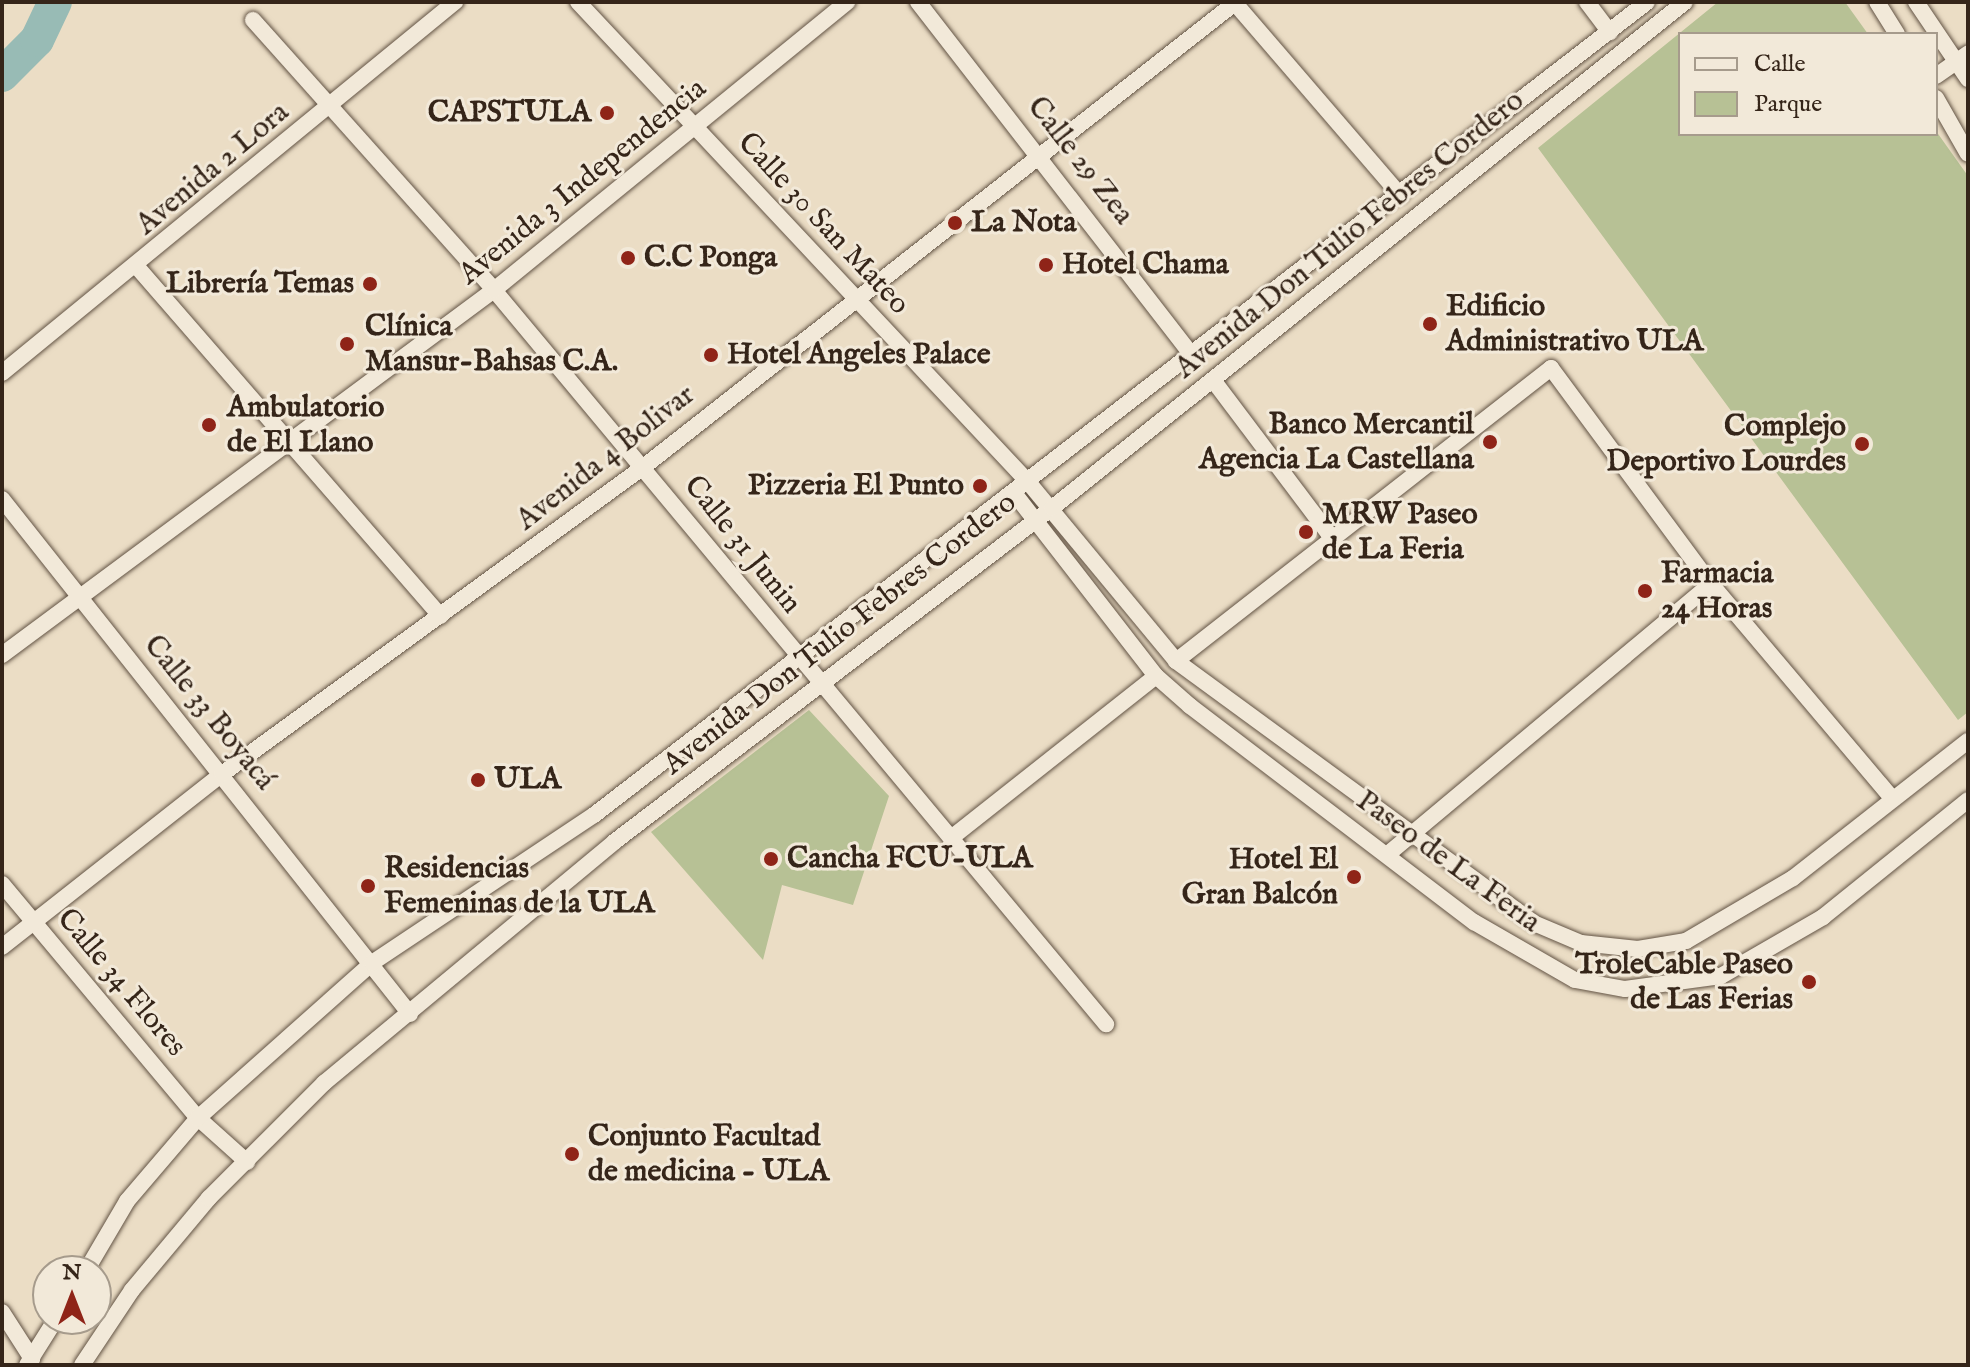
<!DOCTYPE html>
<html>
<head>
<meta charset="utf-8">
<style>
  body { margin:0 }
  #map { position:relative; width:1970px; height:1367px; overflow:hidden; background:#ebddc5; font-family:"IM FELL English",serif }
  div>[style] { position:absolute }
  .green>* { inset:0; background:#b7c195 }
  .river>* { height:34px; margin:-17px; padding:0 17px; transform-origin:17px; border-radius:17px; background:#98bbb5 }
  .roads { filter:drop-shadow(0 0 2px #625344) drop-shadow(0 0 2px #625344) }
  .minor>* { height:16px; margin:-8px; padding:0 8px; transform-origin:8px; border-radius:8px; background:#f2e9d9 }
  .dots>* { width:22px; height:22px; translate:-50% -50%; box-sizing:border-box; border:4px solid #f2e9d9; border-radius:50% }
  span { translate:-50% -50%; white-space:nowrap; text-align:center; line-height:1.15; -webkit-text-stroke:6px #f2e9d9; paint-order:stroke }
  .poi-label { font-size:30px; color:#352519; font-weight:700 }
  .right { translate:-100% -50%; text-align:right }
  .left { translate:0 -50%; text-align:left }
  .street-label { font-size:30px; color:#352519 }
  .frame { position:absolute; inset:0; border:4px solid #352519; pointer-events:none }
  .legend { position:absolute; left:1678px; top:32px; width:260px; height:104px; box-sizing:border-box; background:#f2e9d9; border:2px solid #a69b8c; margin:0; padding:10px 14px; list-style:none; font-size:24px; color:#352519 }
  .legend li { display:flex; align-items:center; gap:16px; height:40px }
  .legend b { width:40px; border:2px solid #a69b8c }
  .north { position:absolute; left:32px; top:1255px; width:80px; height:80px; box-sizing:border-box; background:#f2e9d9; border:2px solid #a69b8c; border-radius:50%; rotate:0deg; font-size:22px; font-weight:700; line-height:32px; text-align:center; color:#352519 }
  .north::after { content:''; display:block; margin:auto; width:28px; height:36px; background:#8f2418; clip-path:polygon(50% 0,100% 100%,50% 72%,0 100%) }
</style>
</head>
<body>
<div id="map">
  <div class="green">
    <i style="clip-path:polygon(1718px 2px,1845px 2px,1868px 34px,1680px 34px,1680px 134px,1936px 131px,1968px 176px,1968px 712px,1958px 720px,1538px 148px)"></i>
    <i style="clip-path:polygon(809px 710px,889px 796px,853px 905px,782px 885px,763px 960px,651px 832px)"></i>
  </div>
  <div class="river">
    <i style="left:2px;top:75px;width:49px;rotate:-45deg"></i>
    <i style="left:37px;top:40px;width:42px;rotate:-64.7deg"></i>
  </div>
  <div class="roads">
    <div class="minor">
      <i style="left:578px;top:2px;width:659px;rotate:46.84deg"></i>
      <i style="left:1029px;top:483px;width:231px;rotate:50.4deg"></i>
      <i style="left:1176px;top:661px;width:446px;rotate:36.2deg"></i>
      <i style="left:1536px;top:924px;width:49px;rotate:22.9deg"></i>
      <i style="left:1581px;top:943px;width:57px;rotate:6deg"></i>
      <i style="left:1638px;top:949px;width:49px;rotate:-9.5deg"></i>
      <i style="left:1686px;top:941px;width:124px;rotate:-30.5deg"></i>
      <i style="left:1793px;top:878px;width:222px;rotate:-38.1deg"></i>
      <i style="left:918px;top:2px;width:450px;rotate:52.2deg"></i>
      <i style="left:1234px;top:2px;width:255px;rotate:49.3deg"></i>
      <i style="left:1587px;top:2px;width:38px;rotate:53deg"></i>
      <i style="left:1877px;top:2px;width:38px;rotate:58deg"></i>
      <i style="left:1916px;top:2px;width:93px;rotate:56deg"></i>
      <i style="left:253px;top:20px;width:362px;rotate:48.2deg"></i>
      <i style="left:494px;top:290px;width:956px;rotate:50.18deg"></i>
      <i style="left:1936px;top:76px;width:39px;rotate:-35deg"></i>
      <i style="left:1936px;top:98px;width:64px;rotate:60.3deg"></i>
      <i style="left:138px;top:268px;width:461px;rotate:49deg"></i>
      <i style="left:2px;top:373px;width:586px;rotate:-39.32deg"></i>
      <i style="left:1213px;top:380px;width:194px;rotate:53deg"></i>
      <i style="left:1014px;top:493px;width:232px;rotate:52.2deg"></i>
      <i style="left:1156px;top:676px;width:45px;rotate:41.4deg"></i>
      <i style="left:1190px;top:706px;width:357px;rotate:37.3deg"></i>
      <i style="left:1474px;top:922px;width:116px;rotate:29.9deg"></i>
      <i style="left:1575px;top:980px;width:51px;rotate:10.2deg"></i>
      <i style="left:1625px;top:989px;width:97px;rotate:-7.7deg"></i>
      <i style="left:1721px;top:976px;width:118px;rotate:-30deg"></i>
      <i style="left:1823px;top:917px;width:186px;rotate:-38.9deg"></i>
      <i style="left:2px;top:499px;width:657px;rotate:51.61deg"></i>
      <i style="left:2px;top:655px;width:613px;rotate:-36.57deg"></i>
      <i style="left:494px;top:290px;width:456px;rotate:-39.2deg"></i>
      <i style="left:1176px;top:661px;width:476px;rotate:-38deg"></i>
      <i style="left:1551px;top:368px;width:269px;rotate:53.5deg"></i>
      <i style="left:1711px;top:584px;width:280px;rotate:49.8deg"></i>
      <i style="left:951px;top:838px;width:261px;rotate:-38.3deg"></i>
      <i style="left:1388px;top:854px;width:421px;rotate:-39.9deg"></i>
      <i style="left:2px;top:884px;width:305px;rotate:50.1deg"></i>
      <i style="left:198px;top:1118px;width:66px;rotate:41.9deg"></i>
      <i style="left:2px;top:947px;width:280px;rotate:-38.2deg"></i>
      <i style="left:222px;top:774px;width:520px;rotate:-36.08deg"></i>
      <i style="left:642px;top:468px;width:755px;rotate:-38.11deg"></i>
      <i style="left:86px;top:1271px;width:81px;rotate:-59.6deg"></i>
      <i style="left:127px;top:1201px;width:109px;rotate:-49.5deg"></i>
      <i style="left:198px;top:1118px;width:233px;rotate:-41.7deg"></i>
      <i style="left:372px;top:963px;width:267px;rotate:-33.7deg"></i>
      <i style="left:594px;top:815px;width:1330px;rotate:-37.67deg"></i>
      <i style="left:2px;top:1312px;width:56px;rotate:57.4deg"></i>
      <i style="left:27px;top:1365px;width:54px;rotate:-57.8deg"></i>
      <i style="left:82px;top:1365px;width:90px;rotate:-56.3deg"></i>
      <i style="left:132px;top:1290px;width:120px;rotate:-50.1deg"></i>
      <i style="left:209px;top:1198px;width:163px;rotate:-45deg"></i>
      <i style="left:324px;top:1083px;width:377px;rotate:-39.7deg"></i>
      <i style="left:614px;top:842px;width:551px;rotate:-37.33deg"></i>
      <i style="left:1052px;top:508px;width:810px;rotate:-38.64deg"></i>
    </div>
  </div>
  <div class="dots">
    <i style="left:607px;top:113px;background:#8f2418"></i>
    <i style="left:955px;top:223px;background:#8f2418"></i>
    <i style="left:628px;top:258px;background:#8f2418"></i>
    <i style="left:1046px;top:265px;background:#8f2418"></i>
    <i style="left:370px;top:284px;background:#8f2418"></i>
    <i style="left:1430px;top:324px;background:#8f2418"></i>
    <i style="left:347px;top:344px;background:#8f2418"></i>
    <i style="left:711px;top:355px;background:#8f2418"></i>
    <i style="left:209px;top:425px;background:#8f2418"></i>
    <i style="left:1490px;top:442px;background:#8f2418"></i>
    <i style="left:1862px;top:444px;background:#8f2418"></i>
    <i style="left:980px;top:486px;background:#8f2418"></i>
    <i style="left:1306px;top:532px;background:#8f2418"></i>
    <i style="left:1645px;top:591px;background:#8f2418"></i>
    <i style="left:478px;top:780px;background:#8f2418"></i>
    <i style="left:771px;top:859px;background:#8f2418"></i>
    <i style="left:1354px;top:877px;background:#8f2418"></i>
    <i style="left:368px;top:886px;background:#8f2418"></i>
    <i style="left:1809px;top:982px;background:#8f2418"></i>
    <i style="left:572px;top:1154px;background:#8f2418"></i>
  </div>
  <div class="poi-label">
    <span class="right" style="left:591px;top:113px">CAPSTULA</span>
    <span class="left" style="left:971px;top:223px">La Nota</span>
    <span class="left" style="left:644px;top:258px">C.C Ponga</span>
    <span class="left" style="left:1062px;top:265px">Hotel Chama</span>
    <span class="right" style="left:354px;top:284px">Librería Temas</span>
    <span class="left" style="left:1446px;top:324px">Edificio<br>Administrativo ULA</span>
    <span class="left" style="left:365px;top:344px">Clínica<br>Mansur-Bahsas C.A.</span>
    <span class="left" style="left:727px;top:355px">Hotel Angeles Palace</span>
    <span class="left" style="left:227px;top:425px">Ambulatorio<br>de El Llano</span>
    <span class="right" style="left:1474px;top:442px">Banco Mercantil<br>Agencia La Castellana</span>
    <span class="right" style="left:1846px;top:444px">Complejo<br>Deportivo Lourdes</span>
    <span class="right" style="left:964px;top:486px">Pizzeria El Punto</span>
    <span class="left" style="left:1322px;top:532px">MRW Paseo<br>de La Feria</span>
    <span class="left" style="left:1661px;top:591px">Farmacia<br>24 Horas</span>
    <span class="left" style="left:494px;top:780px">ULA</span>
    <span class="left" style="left:787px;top:859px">Cancha FCU-ULA</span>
    <span class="right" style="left:1338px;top:877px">Hotel El<br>Gran Balcón</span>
    <span class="left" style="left:384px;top:886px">Residencias<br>Femeninas de la ULA</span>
    <span class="right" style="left:1793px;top:982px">TroleCable Paseo<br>de Las Ferias</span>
    <span class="left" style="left:588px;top:1154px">Conjunto Facultad<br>de medicina - ULA</span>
  </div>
  <div class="street-label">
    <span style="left:1080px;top:161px;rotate:52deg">Calle 29 Zea</span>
    <span style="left:213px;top:169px;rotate:-40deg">Avenida 2 Lora</span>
    <span style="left:583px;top:182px;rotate:-39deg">Avenida 3 Independencia</span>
    <span style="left:823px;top:224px;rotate:47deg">Calle 30 San Mateo</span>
    <span style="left:1350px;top:235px;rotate:-39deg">Avenida Don Tulio Febres Cordero</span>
    <span style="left:606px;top:458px;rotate:-38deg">Avenida 4 Bolivar</span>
    <span style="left:742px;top:545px;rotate:51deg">Calle 31 Junin</span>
    <span style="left:840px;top:634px;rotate:-38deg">Avenida Don Tulio Febres Cordero</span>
    <span style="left:209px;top:713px;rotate:51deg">Calle 33 Boyacá</span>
    <span style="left:1448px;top:862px;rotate:36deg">Paseo de La Feria</span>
    <span style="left:121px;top:983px;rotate:50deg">Calle 34 Flores</span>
  </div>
  <div class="frame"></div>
  <ul class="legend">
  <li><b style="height:10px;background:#f2e9d9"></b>Calle</li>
  <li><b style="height:22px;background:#b7c195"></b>Parque</li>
  </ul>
  <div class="north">N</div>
</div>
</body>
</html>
